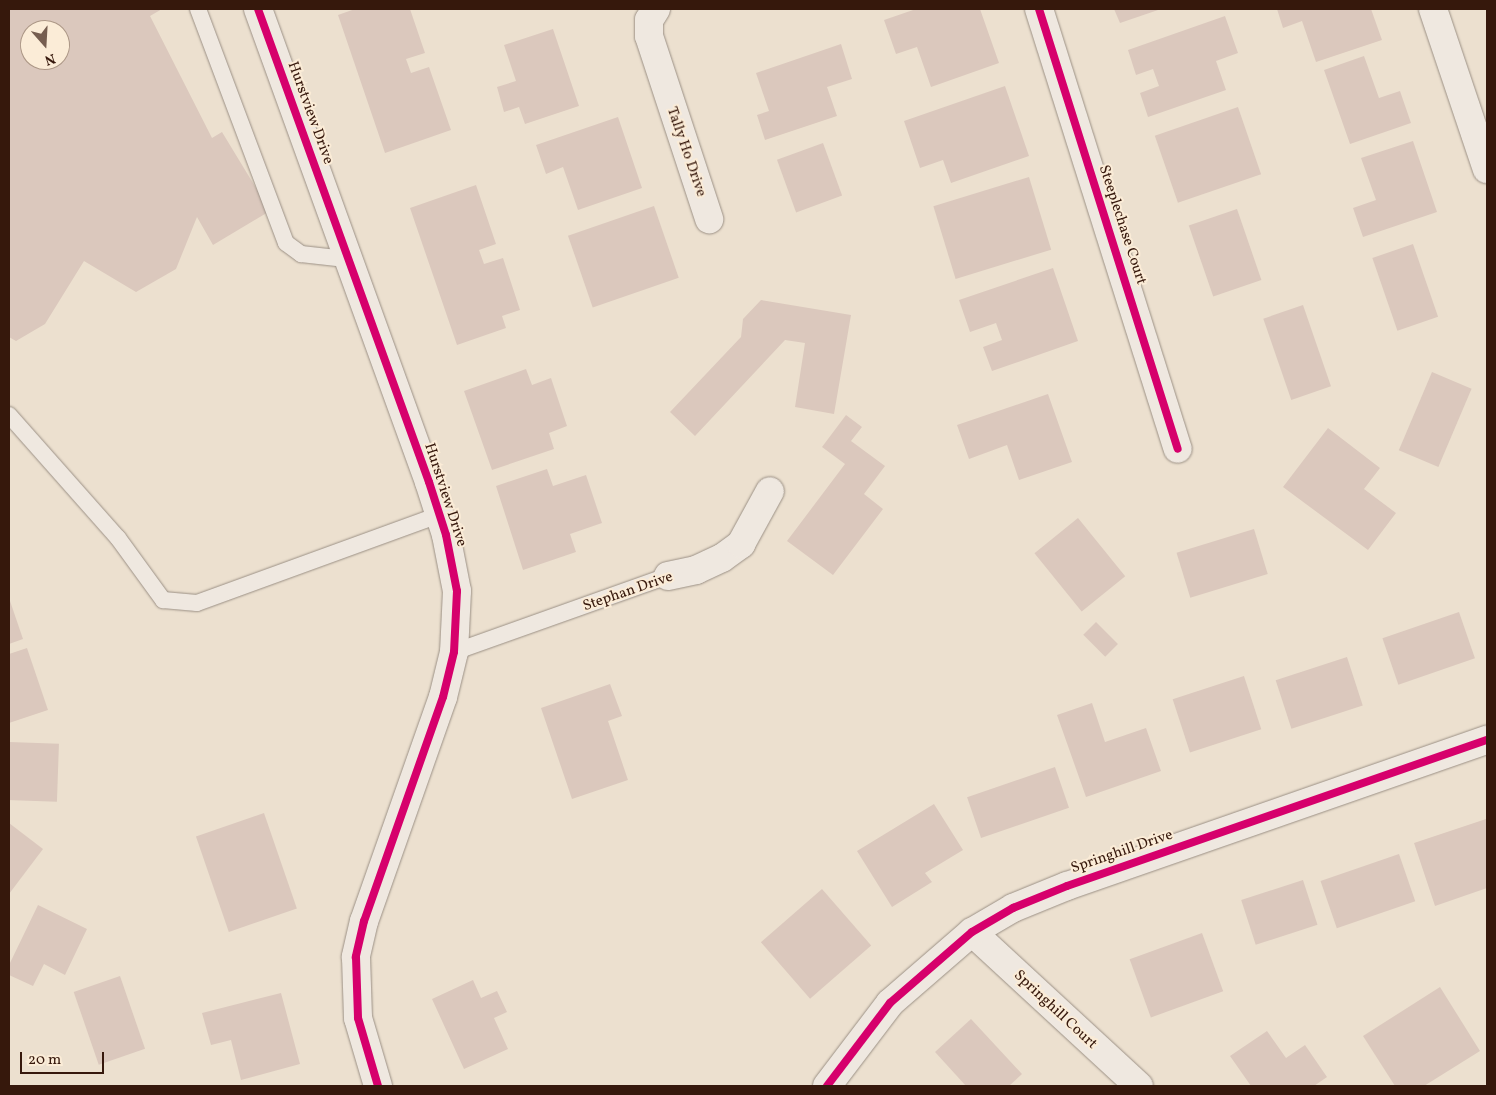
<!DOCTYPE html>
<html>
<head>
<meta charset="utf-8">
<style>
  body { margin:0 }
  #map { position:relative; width:1496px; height:1095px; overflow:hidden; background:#ece0cf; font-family:Vollkorn,serif }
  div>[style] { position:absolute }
  .building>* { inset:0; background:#dbc8bd; transform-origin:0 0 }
  .roads { filter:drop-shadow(0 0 1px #9b9085) drop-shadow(0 0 1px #9b9085) }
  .service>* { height:16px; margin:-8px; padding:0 8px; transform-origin:8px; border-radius:8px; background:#efe8e0 }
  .minor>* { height:28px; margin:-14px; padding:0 14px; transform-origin:14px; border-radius:14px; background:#efe8e0 }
  .tertiary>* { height:28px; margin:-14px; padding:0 14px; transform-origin:14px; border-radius:14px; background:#efe8e0 }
  .cycleway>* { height:8px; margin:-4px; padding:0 4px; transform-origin:4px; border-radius:4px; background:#d6006c }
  span { translate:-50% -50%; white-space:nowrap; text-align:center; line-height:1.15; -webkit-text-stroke:4px #fbecd7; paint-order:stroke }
  .street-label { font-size:15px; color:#36180c }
  .frame { position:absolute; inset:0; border:10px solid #36180c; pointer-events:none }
  .north { position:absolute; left:20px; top:20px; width:50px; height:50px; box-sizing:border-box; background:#fbecd7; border:1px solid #ac9786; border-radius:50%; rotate:161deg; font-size:14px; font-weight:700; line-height:20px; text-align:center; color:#36180c }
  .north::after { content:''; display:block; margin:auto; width:18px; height:22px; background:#765e50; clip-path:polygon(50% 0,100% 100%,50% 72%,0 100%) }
  .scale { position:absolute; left:20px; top:1052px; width:84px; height:22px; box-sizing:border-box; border:2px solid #36180c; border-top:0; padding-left:6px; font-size:15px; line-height:18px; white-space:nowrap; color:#36180c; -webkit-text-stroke:4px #fbecd7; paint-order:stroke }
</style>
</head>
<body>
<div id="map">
  <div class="building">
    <i style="clip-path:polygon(evenodd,9px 9px,162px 9px,150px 16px,212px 138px,222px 132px,270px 211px,213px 245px,197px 217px,176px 269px,136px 292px,84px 261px,45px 324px,16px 341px,9px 337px,9px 9px,30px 30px,60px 30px,60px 60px,30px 60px,30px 30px)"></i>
    <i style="clip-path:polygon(355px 9px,410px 9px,425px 53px,406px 59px,411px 73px,429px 67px,451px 130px,385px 153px,338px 15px)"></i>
    <i style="clip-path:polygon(916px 9px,980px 9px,999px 63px,931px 87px,917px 47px,896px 54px,884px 20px)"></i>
    <i style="clip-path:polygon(1114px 9px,1161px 9px,1120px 23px)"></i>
    <i style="clip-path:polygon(1277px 9px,1371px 9px,1382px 40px,1316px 62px,1302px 21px,1283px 28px)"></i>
    <i style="clip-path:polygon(1225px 16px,1238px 53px,1216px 61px,1226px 90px,1148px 117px,1140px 93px,1159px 86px,1153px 69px,1136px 75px,1128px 50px)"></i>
    <i style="clip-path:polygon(553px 29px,579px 106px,525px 124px,519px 107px,504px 112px,497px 87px,516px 81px,504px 45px)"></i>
    <i style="clip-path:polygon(841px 44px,852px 79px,827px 87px,837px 116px,765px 140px,757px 115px,769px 111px,756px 73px)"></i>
    <i style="clip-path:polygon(1364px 56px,1379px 98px,1400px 91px,1411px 123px,1350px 144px,1324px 70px)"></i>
    <i style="clip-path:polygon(1005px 86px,1029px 156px,951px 183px,943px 160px,920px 168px,904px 121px)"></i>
    <i style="left:1238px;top:107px;width:71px;height:88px;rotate:71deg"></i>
    <i style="clip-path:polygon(618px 117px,642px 188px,578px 210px,563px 167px,546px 174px,536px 145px)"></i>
    <i style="clip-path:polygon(1413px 141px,1437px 212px,1363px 237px,1353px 208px,1376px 200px,1361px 158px)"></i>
    <i style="left:823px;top:143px;width:56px;height:49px;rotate:70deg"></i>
    <i style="left:1029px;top:177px;width:76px;height:100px;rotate:73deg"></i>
    <i style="clip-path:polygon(476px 185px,496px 244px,479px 250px,484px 264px,503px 258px,520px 310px,502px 316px,506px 328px,457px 345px,410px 208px)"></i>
    <i style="left:654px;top:206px;width:76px;height:91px;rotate:71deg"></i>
    <i style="left:1237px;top:209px;width:75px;height:51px;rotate:71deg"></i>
    <i style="left:1413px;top:244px;width:77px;height:43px;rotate:71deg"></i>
    <i style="clip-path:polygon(1053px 268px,1078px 341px,992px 371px,983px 347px,1002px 340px,996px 323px,970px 332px,959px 300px)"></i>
    <i style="clip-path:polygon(761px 300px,851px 315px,834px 414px,795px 407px,805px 343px,785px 340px,695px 436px,670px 412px,741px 337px,743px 319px)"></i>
    <i style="left:1303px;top:305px;width:86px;height:42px;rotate:71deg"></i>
    <i style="clip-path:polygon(526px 369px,532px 385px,551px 378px,567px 426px,549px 433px,554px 449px,492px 470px,464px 391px)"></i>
    <i style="left:1432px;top:372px;width:43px;height:85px;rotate:23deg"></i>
    <i style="clip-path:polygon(1048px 394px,1072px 462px,1019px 480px,1007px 445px,969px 459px,957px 425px)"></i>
    <i style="clip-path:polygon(846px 415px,862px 427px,851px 441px,885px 466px,864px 494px,883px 509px,833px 575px,787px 541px,845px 464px,822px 447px)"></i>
    <i style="clip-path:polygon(1328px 428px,1380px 468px,1364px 489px,1396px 513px,1368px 550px,1283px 487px)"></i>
    <i style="clip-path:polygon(547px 469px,553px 486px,586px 475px,602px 523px,570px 534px,576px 552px,523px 570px,496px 486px)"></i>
    <i style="left:1078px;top:518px;width:75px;height:56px;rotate:51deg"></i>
    <i style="left:1254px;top:529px;width:47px;height:81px;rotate:73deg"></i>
    <i style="clip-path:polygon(9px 598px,23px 639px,9px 644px)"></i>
    <i style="left:1459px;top:612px;width:49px;height:81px;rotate:71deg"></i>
    <i style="left:1096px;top:622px;width:31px;height:18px;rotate:45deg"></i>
    <i style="clip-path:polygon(27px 648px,48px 710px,9px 723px,9px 654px)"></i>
    <i style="left:1347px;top:657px;width:51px;height:75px;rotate:72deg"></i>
    <i style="left:1244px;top:676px;width:56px;height:75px;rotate:72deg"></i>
    <i style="clip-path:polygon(610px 684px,622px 716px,608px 721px,628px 780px,572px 799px,541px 708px)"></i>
    <i style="clip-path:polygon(1092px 703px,1105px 742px,1146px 728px,1161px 771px,1086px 797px,1057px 715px)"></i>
    <i style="left:9px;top:742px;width:50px;height:58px;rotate:2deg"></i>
    <i style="left:1055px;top:767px;width:43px;height:93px;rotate:71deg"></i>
    <i style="clip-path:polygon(934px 804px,963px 850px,925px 873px,932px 882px,892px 907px,857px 851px)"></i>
    <i style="left:264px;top:813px;width:101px;height:72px;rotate:71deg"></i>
    <i style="clip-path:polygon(1486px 819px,1487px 888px,1435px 906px,1414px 843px)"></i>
    <i style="clip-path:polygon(9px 823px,43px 849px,9px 894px)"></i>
    <i style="left:1399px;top:854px;width:50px;height:83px;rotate:71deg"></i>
    <i style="left:1303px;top:880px;width:47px;height:65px;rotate:72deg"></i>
    <i style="left:822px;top:889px;width:75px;height:81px;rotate:49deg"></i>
    <i style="clip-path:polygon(38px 905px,87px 929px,65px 975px,44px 964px,33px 986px,9px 975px,9px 965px)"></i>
    <i style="left:1202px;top:933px;width:62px;height:77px;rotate:70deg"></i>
    <i style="left:120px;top:976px;width:77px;height:49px;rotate:71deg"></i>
    <i style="clip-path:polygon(473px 980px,481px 998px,497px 991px,507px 1012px,494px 1018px,508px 1049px,464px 1069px,432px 999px)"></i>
    <i style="clip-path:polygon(1440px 987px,1480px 1051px,1424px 1086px,1395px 1086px,1363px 1036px)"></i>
    <i style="clip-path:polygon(281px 993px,300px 1064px,241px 1080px,231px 1040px,211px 1045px,202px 1013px)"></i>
    <i style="clip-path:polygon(971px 1019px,1022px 1074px,1009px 1086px,966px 1086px,935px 1052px)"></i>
    <i style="clip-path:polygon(1267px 1031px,1286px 1058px,1305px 1045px,1327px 1077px,1314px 1086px,1251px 1086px,1230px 1056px)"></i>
  </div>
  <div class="roads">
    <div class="service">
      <i style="left:198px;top:9px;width:250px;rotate:69.4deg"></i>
      <i style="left:286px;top:243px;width:19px;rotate:36deg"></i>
      <i style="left:301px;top:254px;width:45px;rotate:6.3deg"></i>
      <i style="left:9px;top:415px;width:164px;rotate:48.5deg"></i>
      <i style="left:118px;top:538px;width:77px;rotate:54deg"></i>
      <i style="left:163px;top:600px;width:34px;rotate:5deg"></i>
      <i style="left:197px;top:603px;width:258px;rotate:-20deg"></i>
      <i style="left:454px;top:652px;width:227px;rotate:-19.6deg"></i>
    </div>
    <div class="minor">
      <i style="left:656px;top:9px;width:13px;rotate:122deg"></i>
      <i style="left:649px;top:20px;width:16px;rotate:90deg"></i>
      <i style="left:649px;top:36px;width:193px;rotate:71.8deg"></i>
      <i style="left:1039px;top:9px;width:461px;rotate:72.5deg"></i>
      <i style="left:1433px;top:9px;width:169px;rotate:71.4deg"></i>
      <i style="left:668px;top:576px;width:29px;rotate:-12deg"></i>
      <i style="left:696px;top:570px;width:29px;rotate:-25deg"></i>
      <i style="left:722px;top:558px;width:24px;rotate:-36deg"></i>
      <i style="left:741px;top:544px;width:60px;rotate:-61.3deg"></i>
      <i style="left:972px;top:932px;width:227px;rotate:42.7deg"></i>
      <i style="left:827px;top:1086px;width:104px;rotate:-52.8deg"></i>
      <i style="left:890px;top:1003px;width:108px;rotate:-40.9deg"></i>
      <i style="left:972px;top:932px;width:48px;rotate:-30.3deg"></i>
      <i style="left:1013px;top:908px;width:58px;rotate:-22.2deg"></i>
      <i style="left:1067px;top:886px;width:445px;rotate:-19.2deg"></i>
    </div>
    <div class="tertiary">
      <i style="left:258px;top:9px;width:503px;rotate:70.12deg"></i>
      <i style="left:429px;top:482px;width:56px;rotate:72.2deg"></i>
      <i style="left:446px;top:535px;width:57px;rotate:78.9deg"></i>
      <i style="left:457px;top:591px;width:61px;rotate:92.8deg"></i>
      <i style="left:454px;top:652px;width:46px;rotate:103.7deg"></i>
      <i style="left:443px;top:697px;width:238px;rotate:109.4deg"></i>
      <i style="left:364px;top:921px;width:37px;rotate:103deg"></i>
      <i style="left:356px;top:957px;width:61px;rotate:88.1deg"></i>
      <i style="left:358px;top:1018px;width:71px;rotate:73.6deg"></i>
    </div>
  </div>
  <div class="cycleway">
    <i style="left:258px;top:9px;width:503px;rotate:70.12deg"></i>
    <i style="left:429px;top:482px;width:56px;rotate:72.2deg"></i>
    <i style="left:446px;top:535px;width:57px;rotate:78.9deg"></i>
    <i style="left:457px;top:591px;width:61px;rotate:92.8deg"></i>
    <i style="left:454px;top:652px;width:46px;rotate:103.7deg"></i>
    <i style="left:443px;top:697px;width:238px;rotate:109.4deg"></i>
    <i style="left:364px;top:921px;width:37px;rotate:103deg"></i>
    <i style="left:356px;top:957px;width:61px;rotate:88.1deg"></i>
    <i style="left:358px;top:1018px;width:71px;rotate:73.6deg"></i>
    <i style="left:1039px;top:9px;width:461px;rotate:72.5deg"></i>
    <i style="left:827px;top:1086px;width:104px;rotate:-52.8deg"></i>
    <i style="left:890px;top:1003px;width:108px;rotate:-40.9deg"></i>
    <i style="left:972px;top:932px;width:48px;rotate:-30.3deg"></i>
    <i style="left:1013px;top:908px;width:58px;rotate:-22.2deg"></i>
    <i style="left:1067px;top:886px;width:445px;rotate:-19.2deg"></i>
  </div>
  <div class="street-label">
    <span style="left:310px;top:113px;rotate:70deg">Hurstview Drive</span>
    <span style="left:686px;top:152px;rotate:71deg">Tally Ho Drive</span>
    <span style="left:1122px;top:225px;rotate:72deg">Steeplechase Court</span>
    <span style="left:445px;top:495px;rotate:72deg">Hurstview Drive</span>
    <span style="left:628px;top:592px;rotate:-19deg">Stephan Drive</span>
    <span style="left:1122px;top:852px;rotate:-19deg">Springhill Drive</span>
    <span style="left:1055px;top:1010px;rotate:43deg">Springhill Court</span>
  </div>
  <div class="frame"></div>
  <div class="north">N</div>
  <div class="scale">20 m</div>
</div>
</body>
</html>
